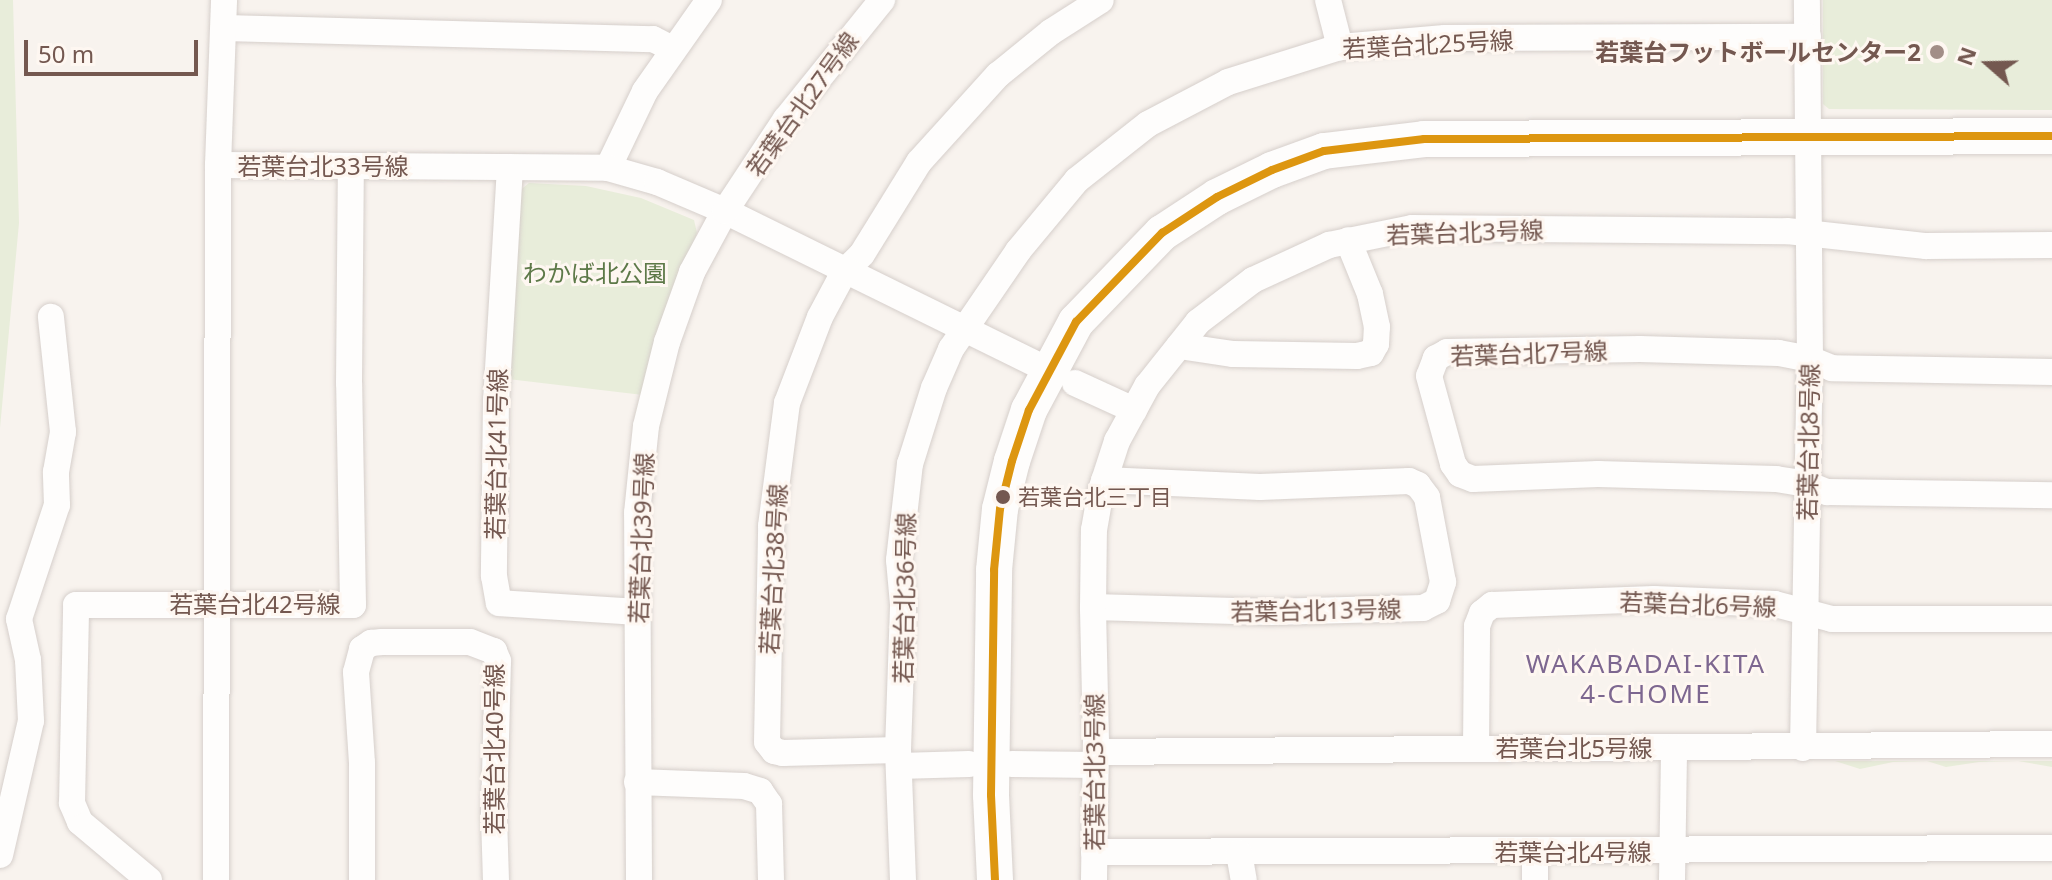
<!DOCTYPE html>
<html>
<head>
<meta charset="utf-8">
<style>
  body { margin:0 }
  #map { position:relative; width:2052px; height:880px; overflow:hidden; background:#f8f3ee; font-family:"Noto Sans","Noto Sans JP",sans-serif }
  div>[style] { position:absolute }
  .green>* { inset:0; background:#e8edda }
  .roads { filter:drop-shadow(0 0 2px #d6cfcb) drop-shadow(0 0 2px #d6cfcb) }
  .street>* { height:26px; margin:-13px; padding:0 13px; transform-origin:13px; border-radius:13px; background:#fefdfc }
  .secondary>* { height:36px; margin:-18px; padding:0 18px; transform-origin:18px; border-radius:18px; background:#fefdfc }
  .bus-1>* { height:8px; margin:-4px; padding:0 4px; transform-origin:4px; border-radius:4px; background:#dd9610 }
  .dots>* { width:22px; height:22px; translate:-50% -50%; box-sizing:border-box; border:4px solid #fef7f1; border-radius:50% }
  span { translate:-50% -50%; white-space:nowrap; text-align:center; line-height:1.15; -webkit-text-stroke:6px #fef7f1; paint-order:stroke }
  .bus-label { font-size:22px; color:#745850 }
  .left { translate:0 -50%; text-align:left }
  .street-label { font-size:24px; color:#745850 }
  .poi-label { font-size:24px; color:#745850; font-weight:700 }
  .right { translate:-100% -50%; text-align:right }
  .park-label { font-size:24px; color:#5d7948 }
  .neighbourhood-label { font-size:26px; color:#7d6790; letter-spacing:2px }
  .north { position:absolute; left:1948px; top:24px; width:80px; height:80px; -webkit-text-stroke:6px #fef7f1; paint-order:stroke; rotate:290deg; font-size:22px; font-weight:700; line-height:32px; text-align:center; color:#745850 }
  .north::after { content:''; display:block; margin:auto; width:28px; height:36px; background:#745850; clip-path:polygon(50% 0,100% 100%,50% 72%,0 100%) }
  .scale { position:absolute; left:24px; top:40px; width:174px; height:36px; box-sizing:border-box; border:4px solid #745850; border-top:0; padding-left:10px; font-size:24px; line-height:28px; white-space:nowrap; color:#745850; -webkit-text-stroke:6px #fef7f1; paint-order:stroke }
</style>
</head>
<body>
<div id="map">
  <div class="green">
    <i style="clip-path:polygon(0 0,13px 0,19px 223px,0 428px,0 539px)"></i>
    <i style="clip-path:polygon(1823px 0,2052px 0,2052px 110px,1829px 109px,1823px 104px)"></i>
    <i style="clip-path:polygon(529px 183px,586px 186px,641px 198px,694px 220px,697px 233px,663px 322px,643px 395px,508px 379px,518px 192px)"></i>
    <i style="clip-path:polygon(1835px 761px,2052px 761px,2052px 767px,2018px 761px,1979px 762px,1946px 767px,1927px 761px,1893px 762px,1860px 769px)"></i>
  </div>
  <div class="roads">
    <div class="street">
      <i style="left:1328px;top:0;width:49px;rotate:75.7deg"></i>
      <i style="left:224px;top:28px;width:429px;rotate:1.5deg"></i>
      <i style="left:653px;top:39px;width:22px;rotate:27deg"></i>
      <i style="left:218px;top:165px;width:165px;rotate:-87.9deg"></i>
      <i style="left:510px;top:167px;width:233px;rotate:93.4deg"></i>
      <i style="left:496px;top:400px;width:176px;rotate:90.7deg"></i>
      <i style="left:494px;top:576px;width:27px;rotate:80deg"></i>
      <i style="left:499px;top:603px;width:138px;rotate:3.7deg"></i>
      <i style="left:608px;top:168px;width:85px;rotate:-64.3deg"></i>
      <i style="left:645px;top:91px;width:111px;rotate:-54.9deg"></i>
      <i style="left:1179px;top:346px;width:55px;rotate:8.4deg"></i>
      <i style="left:1233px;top:354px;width:124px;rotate:0.9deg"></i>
      <i style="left:1357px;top:356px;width:14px;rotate:-12deg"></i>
      <i style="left:1371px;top:353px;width:10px;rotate:-61deg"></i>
      <i style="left:1376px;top:344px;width:17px;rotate:-87deg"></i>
      <i style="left:1377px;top:327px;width:34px;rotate:-102deg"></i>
      <i style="left:1370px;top:294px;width:58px;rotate:-112.2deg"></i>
      <i style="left:2052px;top:372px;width:220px;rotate:-179deg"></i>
      <i style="left:1832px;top:368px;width:24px;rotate:-158deg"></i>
      <i style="left:1810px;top:359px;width:33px;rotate:-169deg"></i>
      <i style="left:1778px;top:353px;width:138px;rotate:-178.3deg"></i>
      <i style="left:1640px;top:349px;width:193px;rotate:179.1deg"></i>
      <i style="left:1447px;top:352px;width:13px;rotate:151deg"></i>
      <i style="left:1436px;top:358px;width:19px;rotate:111deg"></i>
      <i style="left:1429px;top:376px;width:91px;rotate:74.7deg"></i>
      <i style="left:1453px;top:464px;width:12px;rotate:55deg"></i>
      <i style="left:1460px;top:474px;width:14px;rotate:21deg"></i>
      <i style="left:1473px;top:479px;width:125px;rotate:-2.3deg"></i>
      <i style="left:1598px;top:474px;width:178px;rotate:1.6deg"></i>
      <i style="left:1776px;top:479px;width:31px;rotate:9deg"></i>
      <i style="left:1807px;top:484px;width:22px;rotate:22deg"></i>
      <i style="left:1827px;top:492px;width:225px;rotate:0.8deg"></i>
      <i style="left:1075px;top:383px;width:65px;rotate:24.6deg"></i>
      <i style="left:1093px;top:607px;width:177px;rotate:1.6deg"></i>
      <i style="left:1270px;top:612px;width:153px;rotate:-1.5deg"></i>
      <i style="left:1423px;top:608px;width:16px;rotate:-27deg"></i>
      <i style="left:1437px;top:601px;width:20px;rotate:-72deg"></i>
      <i style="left:1443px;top:582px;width:86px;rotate:-100.7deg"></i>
      <i style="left:1427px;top:497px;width:15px;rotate:-127deg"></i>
      <i style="left:1418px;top:485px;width:10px;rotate:-156deg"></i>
      <i style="left:1409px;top:481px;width:149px;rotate:177.7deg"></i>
      <i style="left:1260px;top:487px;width:156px;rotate:-177.4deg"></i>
      <i style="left:1803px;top:748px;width:389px;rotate:-89deg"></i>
      <i style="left:1810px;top:359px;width:359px;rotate:-90.5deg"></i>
      <i style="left:1476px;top:749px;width:123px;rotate:-89.5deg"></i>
      <i style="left:1477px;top:626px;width:14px;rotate:-69deg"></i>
      <i style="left:1482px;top:613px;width:13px;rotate:-39deg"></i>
      <i style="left:1492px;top:605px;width:162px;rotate:-2.1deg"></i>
      <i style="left:1654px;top:599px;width:121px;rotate:2.4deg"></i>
      <i style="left:1775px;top:604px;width:59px;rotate:14.7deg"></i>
      <i style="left:1832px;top:619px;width:220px"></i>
      <i style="left:898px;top:750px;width:115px;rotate:178.5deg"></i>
      <i style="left:783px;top:753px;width:9px;rotate:-167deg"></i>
      <i style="left:774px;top:751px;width:11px;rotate:-128deg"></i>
      <i style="left:767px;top:742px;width:216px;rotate:-88.9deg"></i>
      <i style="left:771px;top:526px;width:124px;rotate:-82.6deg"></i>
      <i style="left:787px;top:403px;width:92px;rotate:-69deg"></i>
      <i style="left:820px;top:317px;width:51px;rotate:-61.9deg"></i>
      <i style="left:844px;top:272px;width:25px;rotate:-45deg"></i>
      <i style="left:862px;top:254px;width:108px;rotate:-58.2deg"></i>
      <i style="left:919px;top:162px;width:118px;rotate:-47.8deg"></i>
      <i style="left:998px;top:75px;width:68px;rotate:-39.1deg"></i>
      <i style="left:1051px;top:32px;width:59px;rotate:-32.6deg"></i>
      <i style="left:1096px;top:752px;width:956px;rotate:-0.48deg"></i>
      <i style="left:1012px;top:764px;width:83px;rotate:0.7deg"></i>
      <i style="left:899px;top:766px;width:70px;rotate:-1.6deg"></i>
      <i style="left:637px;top:782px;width:107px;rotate:2.1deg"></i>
      <i style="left:744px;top:786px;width:17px;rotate:17deg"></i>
      <i style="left:760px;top:791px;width:16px;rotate:55deg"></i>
      <i style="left:769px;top:804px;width:76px;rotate:88.5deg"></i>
      <i style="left:1535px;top:851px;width:29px;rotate:90deg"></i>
      <i style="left:1094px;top:852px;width:958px;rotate:-0.24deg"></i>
      <i style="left:1239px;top:853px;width:27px;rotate:80deg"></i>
      <i style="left:0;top:855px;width:138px;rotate:-77deg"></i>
      <i style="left:31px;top:721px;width:61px;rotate:-92.8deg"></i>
      <i style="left:28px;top:660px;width:42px;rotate:-102.4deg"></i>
      <i style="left:19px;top:619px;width:120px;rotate:-71.6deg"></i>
      <i style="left:57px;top:505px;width:33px;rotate:-92deg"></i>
      <i style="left:56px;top:472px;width:41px;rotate:-80.1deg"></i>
      <i style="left:63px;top:432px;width:116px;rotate:-96deg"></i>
      <i style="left:149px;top:880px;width:90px;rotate:-140deg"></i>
      <i style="left:80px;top:822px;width:21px;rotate:-113deg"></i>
      <i style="left:72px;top:803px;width:198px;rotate:-88.8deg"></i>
      <i style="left:76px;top:605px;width:277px"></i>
      <i style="left:353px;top:605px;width:222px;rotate:-91deg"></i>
      <i style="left:349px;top:383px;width:217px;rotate:-89.5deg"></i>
      <i style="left:216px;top:880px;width:715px;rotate:-89.84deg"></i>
      <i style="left:218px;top:165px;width:390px;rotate:0.4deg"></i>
      <i style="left:608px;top:168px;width:51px;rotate:15.9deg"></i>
      <i style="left:657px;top:182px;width:74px;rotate:23.1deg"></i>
      <i style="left:725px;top:211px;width:362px;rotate:26.2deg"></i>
      <i style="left:362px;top:880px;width:117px;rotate:-90deg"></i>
      <i style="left:362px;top:763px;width:91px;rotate:-93.8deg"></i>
      <i style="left:356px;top:672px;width:24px;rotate:-75deg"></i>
      <i style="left:362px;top:649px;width:11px;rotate:-34deg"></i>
      <i style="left:371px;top:643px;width:11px;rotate:-5deg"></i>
      <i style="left:382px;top:642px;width:88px"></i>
      <i style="left:470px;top:642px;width:26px;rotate:21deg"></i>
      <i style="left:494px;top:651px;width:11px;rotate:68deg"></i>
      <i style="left:498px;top:661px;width:156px;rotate:91.5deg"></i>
      <i style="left:494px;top:817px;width:63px;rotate:88.2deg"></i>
      <i style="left:639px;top:880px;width:367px;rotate:-90.3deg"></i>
      <i style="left:637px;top:513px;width:87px;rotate:-84.1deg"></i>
      <i style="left:646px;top:426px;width:87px;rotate:-76deg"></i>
      <i style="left:667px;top:342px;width:74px;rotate:-70.3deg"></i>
      <i style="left:692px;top:272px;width:69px;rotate:-61.6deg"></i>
      <i style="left:725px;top:211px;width:110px;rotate:-56.5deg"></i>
      <i style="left:786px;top:119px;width:153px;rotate:-51.1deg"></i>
      <i style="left:903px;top:880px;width:130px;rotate:-92.2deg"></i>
      <i style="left:898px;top:750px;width:146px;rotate:-88deg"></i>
      <i style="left:903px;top:604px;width:44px;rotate:-95.2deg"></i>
      <i style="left:899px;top:560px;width:97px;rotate:-83.5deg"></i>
      <i style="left:910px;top:464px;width:80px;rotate:-72.5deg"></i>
      <i style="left:934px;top:388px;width:43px;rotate:-66.4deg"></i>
      <i style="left:951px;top:349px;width:119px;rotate:-55.6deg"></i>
      <i style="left:1018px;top:251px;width:92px;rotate:-50.3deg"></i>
      <i style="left:1077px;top:180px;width:90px;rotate:-38.3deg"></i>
      <i style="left:1148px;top:124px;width:90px;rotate:-27.7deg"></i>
      <i style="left:1228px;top:82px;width:117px;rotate:-17.4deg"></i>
      <i style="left:1340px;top:47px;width:105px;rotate:-4.9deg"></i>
      <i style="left:1445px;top:38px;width:363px;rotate:-0.2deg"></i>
      <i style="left:1094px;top:880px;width:138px;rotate:-89.2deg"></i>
      <i style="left:1096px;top:742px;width:135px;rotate:-91.3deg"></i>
      <i style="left:1093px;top:607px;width:77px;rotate:-89.3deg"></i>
      <i style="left:1094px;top:530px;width:41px;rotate:-80.1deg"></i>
      <i style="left:1101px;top:490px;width:52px;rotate:-71.9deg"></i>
      <i style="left:1117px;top:441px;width:63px;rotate:-61.4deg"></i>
      <i style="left:1147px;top:386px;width:82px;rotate:-51.4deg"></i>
      <i style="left:1198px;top:322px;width:69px;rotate:-37.4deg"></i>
      <i style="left:1253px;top:280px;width:84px;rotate:-24.7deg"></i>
      <i style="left:1329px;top:245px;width:85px;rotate:-11.6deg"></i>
      <i style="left:1412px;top:228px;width:375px;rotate:0.5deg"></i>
      <i style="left:1787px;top:231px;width:140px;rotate:6.2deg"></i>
      <i style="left:1926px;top:246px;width:126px;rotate:-0.5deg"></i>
      <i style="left:1672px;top:880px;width:132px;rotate:-89.1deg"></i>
    </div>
    <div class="secondary">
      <i style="left:995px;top:880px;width:85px;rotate:-92.7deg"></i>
      <i style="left:991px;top:795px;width:225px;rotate:-89.2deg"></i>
      <i style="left:994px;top:570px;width:61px;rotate:-84.4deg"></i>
      <i style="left:1000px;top:509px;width:49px;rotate:-76deg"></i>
      <i style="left:1012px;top:461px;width:54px;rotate:-71.6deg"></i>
      <i style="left:1029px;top:410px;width:100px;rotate:-61.9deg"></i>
      <i style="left:1076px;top:322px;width:124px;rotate:-46deg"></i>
      <i style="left:1162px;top:233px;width:66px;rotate:-33.2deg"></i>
      <i style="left:1217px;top:197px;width:61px;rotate:-26.1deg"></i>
      <i style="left:1272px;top:170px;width:55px;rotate:-20.1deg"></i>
      <i style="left:1324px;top:151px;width:101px;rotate:-6.8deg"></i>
      <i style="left:1424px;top:139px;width:628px;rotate:-0.27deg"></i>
    </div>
  </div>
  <div class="bus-1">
    <i style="left:995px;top:880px;width:85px;rotate:-92.7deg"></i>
    <i style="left:991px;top:795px;width:225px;rotate:-89.2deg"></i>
    <i style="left:994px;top:570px;width:61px;rotate:-84.4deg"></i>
    <i style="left:1000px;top:509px;width:49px;rotate:-76deg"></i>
    <i style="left:1012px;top:461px;width:54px;rotate:-71.6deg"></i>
    <i style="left:1029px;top:410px;width:100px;rotate:-61.9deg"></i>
    <i style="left:1076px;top:322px;width:124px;rotate:-46deg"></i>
    <i style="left:1162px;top:233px;width:66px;rotate:-33.2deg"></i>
    <i style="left:1217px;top:197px;width:61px;rotate:-26.1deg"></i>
    <i style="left:1272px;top:170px;width:55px;rotate:-20.1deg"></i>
    <i style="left:1324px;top:151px;width:101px;rotate:-6.8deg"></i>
    <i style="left:1424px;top:139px;width:628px;rotate:-0.27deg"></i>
  </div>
  <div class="dots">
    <i style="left:1937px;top:52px;background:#a28e87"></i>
    <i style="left:1003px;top:497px;background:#745850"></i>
  </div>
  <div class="bus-label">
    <span class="left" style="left:1018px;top:497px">若葉台北三丁目</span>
  </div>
  <div class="street-label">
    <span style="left:1428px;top:44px;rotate:-3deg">若葉台北25号線</span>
    <span style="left:802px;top:104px;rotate:-54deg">若葉台北27号線</span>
    <span style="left:323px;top:166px">若葉台北33号線</span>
    <span style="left:1465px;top:232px;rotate:-2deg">若葉台北3号線</span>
    <span style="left:1529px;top:353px;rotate:-2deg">若葉台北7号線</span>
    <span style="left:1808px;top:442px;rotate:-89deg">若葉台北8号線</span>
    <span style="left:496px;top:454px;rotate:-89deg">若葉台北41号線</span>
    <span style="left:641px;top:538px;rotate:-88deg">若葉台北39号線</span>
    <span style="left:773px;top:569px;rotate:-87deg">若葉台北38号線</span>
    <span style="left:904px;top:598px;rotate:-89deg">若葉台北36号線</span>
    <span style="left:255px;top:604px">若葉台北42号線</span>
    <span style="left:1698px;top:604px;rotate:2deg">若葉台北6号線</span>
    <span style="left:1316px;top:610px;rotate:-1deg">若葉台北13号線</span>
    <span style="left:1574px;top:748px">若葉台北5号線</span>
    <span style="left:494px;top:749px;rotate:-90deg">若葉台北40号線</span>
    <span style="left:1094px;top:772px;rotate:-90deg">若葉台北3号線</span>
    <span style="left:1573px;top:852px">若葉台北4号線</span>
  </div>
  <div class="poi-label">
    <span class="right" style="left:1921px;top:52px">若葉台フットボールセンター2</span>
  </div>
  <div class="park-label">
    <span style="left:595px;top:273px">わかば北公園</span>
  </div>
  <div class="neighbourhood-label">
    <span style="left:1646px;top:679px">WAKABADAI-KITA<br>4-CHOME</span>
  </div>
  <div class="north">N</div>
  <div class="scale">50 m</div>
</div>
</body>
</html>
